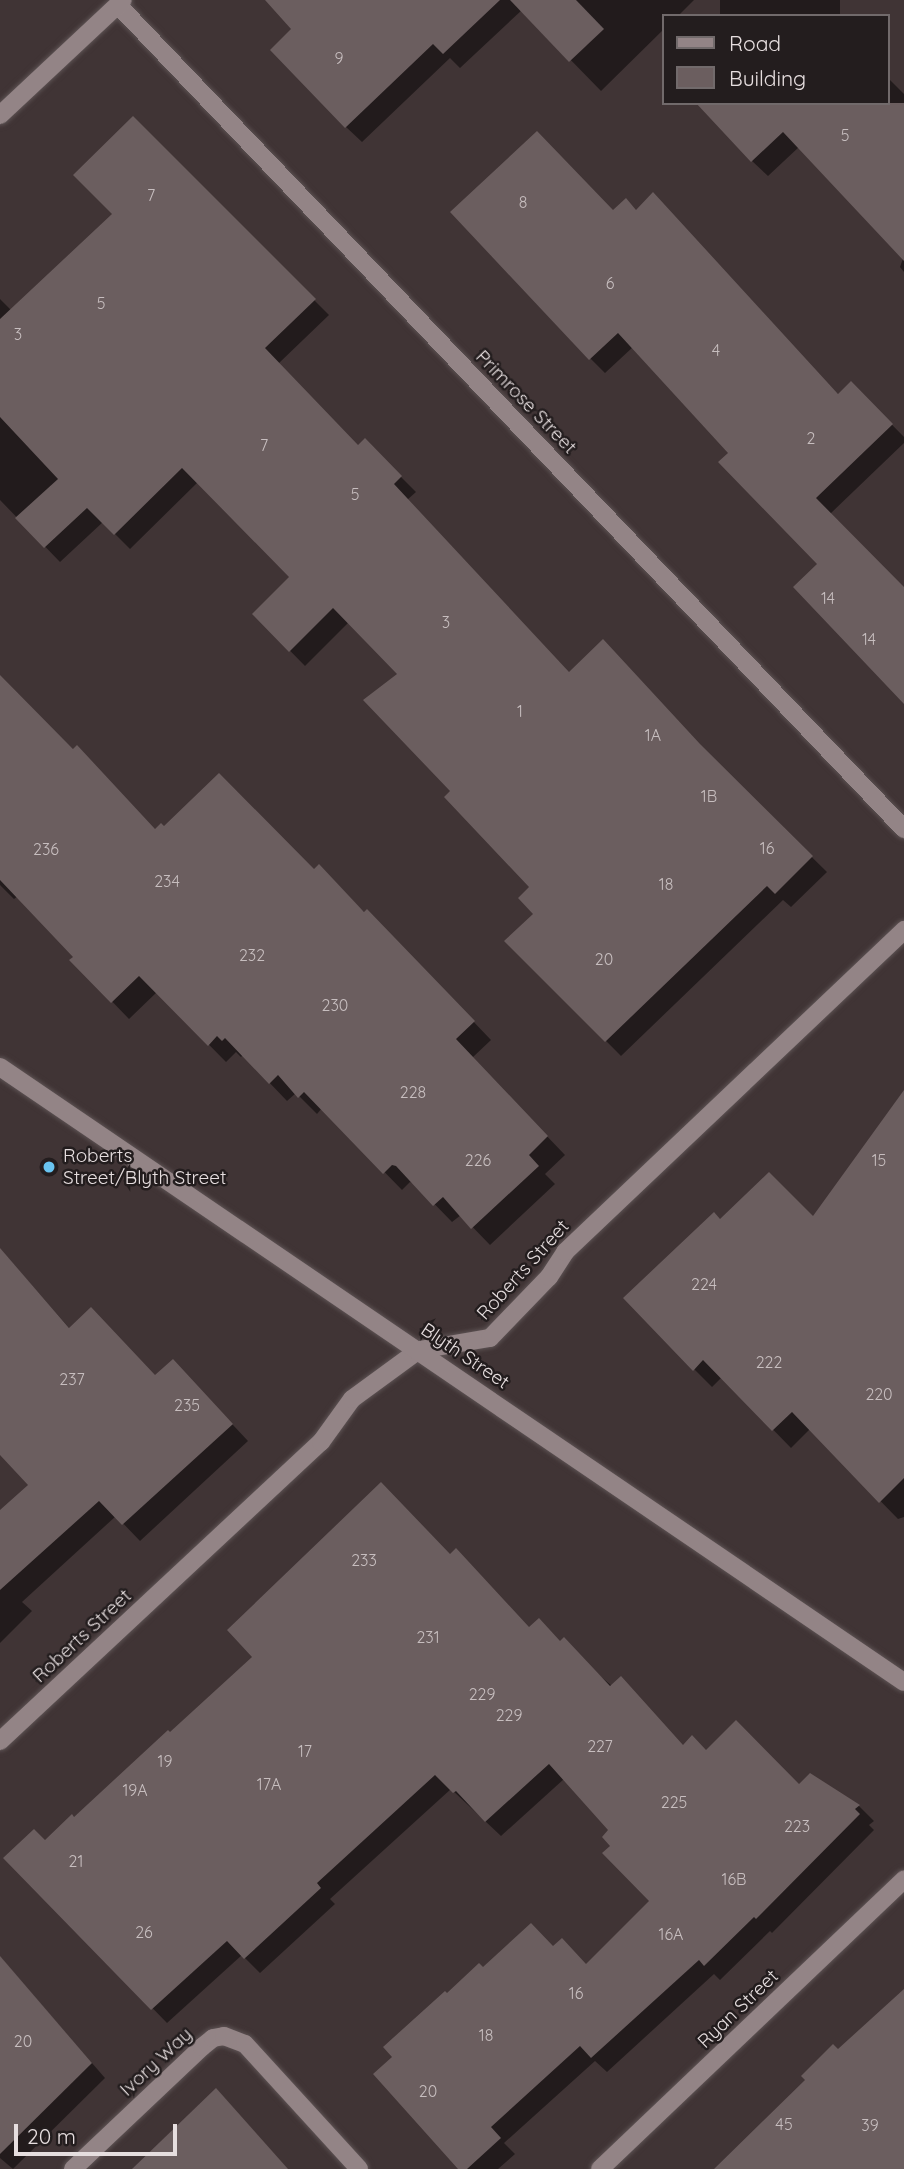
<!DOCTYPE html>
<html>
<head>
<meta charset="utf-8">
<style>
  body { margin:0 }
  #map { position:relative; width:904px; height:2169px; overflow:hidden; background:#403435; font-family:Quicksand,sans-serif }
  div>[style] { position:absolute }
  .shadow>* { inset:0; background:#0007; transform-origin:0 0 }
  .building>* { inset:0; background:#6b5e5f }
  .roads { filter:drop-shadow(0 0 2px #5c5253) drop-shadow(0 0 2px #5c5253) }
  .street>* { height:18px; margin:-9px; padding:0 9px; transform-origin:9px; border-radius:9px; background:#938486 }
  .secondary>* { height:18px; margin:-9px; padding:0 9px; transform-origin:9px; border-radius:9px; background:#938486 }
  .dots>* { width:19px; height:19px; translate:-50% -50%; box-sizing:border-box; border:4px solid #231d1e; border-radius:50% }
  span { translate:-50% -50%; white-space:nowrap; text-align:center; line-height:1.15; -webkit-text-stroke:5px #231d1e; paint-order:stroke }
  .number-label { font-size:16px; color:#c7bebf }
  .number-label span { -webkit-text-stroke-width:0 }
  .street-label { font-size:19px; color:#e6dedf }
  .poi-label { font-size:19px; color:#e6dedf }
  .left { translate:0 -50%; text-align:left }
  .legend { position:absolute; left:662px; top:14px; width:228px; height:91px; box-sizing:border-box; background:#231d1e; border:2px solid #716a6b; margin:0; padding:9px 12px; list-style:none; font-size:21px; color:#e6dedf }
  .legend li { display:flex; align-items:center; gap:14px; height:35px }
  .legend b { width:35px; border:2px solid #716a6b }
  .scale { position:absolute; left:14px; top:2124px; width:163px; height:32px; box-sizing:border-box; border:4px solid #e6dedf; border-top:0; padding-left:9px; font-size:21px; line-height:24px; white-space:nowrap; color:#e6dedf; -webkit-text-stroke:5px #231d1e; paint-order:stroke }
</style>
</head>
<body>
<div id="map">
  <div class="shadow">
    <i style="clip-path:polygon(297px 0,694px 0,678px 16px,664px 16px,664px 29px,601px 91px,522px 10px,460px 68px,450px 58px,362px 142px,346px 127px,294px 29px)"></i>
    <i style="left:720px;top:0;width:120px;height:16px"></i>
    <i style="clip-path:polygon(888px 78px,904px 94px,904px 256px,799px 147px,768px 176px,752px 161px,729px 103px,888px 103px)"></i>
    <i style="clip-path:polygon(133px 119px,329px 315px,278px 364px,358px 448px,365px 441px,416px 492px,407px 500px,569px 673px,712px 759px,827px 872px,791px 907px,783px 900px,621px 1056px,507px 941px,535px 914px,531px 887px,452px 791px,399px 675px,349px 622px,305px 666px,254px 614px,291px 577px,198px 482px,130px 549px,103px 522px,60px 562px,0 500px,0 299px,12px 311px,114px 214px)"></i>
    <i style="clip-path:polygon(636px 211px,839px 395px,851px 383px,904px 437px,904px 443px,830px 514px,904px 590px,904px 702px,819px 565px,730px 453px,633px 347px,605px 373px,590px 358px,613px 212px)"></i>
    <i style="clip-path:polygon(904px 256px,904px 272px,900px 267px)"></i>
    <i style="clip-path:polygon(0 677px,156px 831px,314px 871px,385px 929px,491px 1040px,472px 1058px,565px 1155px,545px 1174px,555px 1184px,490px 1245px,461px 1215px,452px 1222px,414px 1183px,410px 1182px,402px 1190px,322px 1108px,317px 1114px,296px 1093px,287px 1101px,243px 1055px,241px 1057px,236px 1052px,226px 1062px,157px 992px,129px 1019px,72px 960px,76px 957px,18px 896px,14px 899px,0 885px)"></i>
    <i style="clip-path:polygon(904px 1091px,904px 1517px,898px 1519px,810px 1429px,791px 1448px,722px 1377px,712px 1387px,694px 1369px,720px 1221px,813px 1219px)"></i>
    <i style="clip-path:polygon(0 1249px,70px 1329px,156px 1377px,189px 1378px,248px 1441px,140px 1541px,116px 1516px,22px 1602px,32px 1611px,0 1643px,0 1512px,31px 1485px,0 1452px)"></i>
    <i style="clip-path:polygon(451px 1556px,530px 1629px,561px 1643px,683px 1746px,706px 1752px,799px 1786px,810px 1775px,859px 1806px,874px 1821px,869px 1825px,874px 1830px,772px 1933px,770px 1931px,720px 1980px,714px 1974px,607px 2072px,595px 2061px,504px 2143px,515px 2154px,498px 2169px,461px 2169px,394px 2057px,447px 1995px,483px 1969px,553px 1948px,586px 1966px,651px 1901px,613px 1846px,611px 1830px,564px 1779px,501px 1836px,451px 1789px,330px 1899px,335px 1904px,260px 1973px,242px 1955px,167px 2023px,6px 1858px,45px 1842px,170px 1735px)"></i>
    <i style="clip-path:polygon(0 1957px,105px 2078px,13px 2169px,0 2158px)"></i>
  </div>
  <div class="building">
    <i style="clip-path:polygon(265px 0,500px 0,443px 54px,433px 44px,345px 128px,270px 50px,291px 29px)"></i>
    <i style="clip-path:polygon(510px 0,576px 0,604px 29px,569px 62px)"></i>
    <i style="clip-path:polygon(696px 103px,904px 103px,904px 261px,783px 132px,751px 162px)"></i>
    <i style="clip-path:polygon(133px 116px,316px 299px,265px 348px,358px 445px,365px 438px,402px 476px,394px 484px,569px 672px,603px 639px,700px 744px,813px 856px,775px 894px,767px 886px,605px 1042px,504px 941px,533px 914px,518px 898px,529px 887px,444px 797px,450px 791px,363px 700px,397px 674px,333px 608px,289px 652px,252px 614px,289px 577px,182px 468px,114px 535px,87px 508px,44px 548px,15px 518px,58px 479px,0 417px,0 319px,112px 214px,73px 175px)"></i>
    <i style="clip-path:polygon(537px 131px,613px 210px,626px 198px,636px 210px,653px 192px,838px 394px,851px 381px,893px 424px,816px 498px,904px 587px,904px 704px,793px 587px,817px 564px,718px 462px,728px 453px,618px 333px,589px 360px,450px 212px)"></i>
    <i style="clip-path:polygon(0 675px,73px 749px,77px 745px,155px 829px,161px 823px,164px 826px,219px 773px,314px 869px,319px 864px,364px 912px,367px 909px,475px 1021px,456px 1039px,548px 1136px,529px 1155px,539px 1166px,471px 1229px,443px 1197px,433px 1206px,396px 1166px,392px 1165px,383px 1174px,304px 1092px,298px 1098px,278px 1075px,269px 1084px,225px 1038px,222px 1041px,217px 1036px,208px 1046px,139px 976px,111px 1003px,69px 960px,73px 957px,0 880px)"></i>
    <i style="clip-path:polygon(904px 1090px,904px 1478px,879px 1503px,792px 1412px,772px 1431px,703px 1360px,693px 1371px,623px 1298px,714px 1212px,720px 1219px,769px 1172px,813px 1216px)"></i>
    <i style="clip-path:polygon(0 1248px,69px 1328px,91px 1307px,155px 1375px,173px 1359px,233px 1424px,122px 1525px,99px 1501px,0 1590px,0 1510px,28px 1485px,0 1455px)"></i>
    <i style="clip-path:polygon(381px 1482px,450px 1554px,456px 1548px,529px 1627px,539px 1618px,560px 1641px,564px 1637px,610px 1686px,621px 1676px,683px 1745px,692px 1735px,706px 1750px,736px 1720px,799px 1784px,810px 1773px,860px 1805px,855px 1809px,860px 1814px,756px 1919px,754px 1917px,704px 1966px,699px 1960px,591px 2058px,580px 2046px,491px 2127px,501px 2138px,467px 2169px,458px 2169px,373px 2074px,392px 2057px,383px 2047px,445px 1991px,447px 1993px,479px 1963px,483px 1967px,531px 1923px,553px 1946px,562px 1938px,586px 1964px,649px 1901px,602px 1853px,610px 1846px,602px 1837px,608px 1830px,549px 1764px,485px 1822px,456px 1791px,453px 1793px,435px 1775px,317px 1883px,321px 1888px,244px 1959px,227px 1941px,151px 2010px,3px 1858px,34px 1829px,45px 1840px,72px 1814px,74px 1817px,168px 1730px,170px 1732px,252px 1657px,227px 1630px)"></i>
    <i style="clip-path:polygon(0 1956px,92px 2063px,0 2154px)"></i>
    <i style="clip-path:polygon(904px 1989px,904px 2169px,714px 2169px,805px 2080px,801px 2076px,833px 2044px,838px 2049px)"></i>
    <i style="clip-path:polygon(216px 2088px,288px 2169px,132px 2169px)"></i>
  </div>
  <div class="roads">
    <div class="street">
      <i style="left:118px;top:5px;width:1139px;rotate:46.35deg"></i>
      <i style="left:0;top:115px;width:168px;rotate:-43.1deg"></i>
      <i style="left:0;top:1741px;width:439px;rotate:-43deg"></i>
      <i style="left:321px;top:1442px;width:53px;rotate:-54.2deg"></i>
      <i style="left:352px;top:1399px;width:83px;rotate:-36.2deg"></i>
      <i style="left:419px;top:1350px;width:72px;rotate:-9.6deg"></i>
      <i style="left:490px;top:1338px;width:85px;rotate:-46deg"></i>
      <i style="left:549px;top:1277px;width:30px;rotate:-57deg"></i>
      <i style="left:565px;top:1252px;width:468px;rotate:-43.5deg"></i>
      <i style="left:73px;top:2169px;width:178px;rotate:-43.4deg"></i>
      <i style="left:202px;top:2047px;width:14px;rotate:-39deg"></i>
      <i style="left:213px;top:2038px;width:11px;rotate:-10deg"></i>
      <i style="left:224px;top:2036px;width:22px;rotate:21deg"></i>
      <i style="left:245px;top:2044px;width:169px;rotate:47.6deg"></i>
      <i style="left:600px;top:2169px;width:420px;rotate:-43.6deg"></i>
    </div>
    <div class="secondary">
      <i style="left:0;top:1067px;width:1093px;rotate:34.23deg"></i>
    </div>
  </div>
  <div class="dots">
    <i style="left:49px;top:1167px;background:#69c4f1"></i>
  </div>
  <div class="number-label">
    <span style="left:339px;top:58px">9</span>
    <span style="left:845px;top:135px">5</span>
    <span style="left:151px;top:195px">7</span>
    <span style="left:523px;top:202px">8</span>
    <span style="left:610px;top:283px">6</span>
    <span style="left:101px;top:303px">5</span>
    <span style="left:18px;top:334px">3</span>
    <span style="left:716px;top:350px">4</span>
    <span style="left:811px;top:438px">2</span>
    <span style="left:264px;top:445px">7</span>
    <span style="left:355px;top:494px">5</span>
    <span style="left:828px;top:598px">14</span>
    <span style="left:446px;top:622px">3</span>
    <span style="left:869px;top:639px">14</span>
    <span style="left:520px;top:711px">1</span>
    <span style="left:653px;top:735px">1A</span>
    <span style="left:709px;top:796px">1B</span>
    <span style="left:767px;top:848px">16</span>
    <span style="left:46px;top:849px">236</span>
    <span style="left:167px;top:881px">234</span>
    <span style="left:666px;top:884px">18</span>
    <span style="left:252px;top:955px">232</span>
    <span style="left:604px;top:959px">20</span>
    <span style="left:335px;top:1005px">230</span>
    <span style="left:413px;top:1092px">228</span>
    <span style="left:478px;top:1160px">226</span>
    <span style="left:879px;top:1160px">15</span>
    <span style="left:704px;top:1284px">224</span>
    <span style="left:769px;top:1362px">222</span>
    <span style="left:72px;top:1379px">237</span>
    <span style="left:879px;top:1394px">220</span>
    <span style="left:187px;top:1405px">235</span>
    <span style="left:364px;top:1560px">233</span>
    <span style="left:428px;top:1637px">231</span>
    <span style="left:482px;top:1694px">229</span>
    <span style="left:509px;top:1715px">229</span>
    <span style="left:600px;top:1746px">227</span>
    <span style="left:305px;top:1751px">17</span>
    <span style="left:165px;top:1761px">19</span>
    <span style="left:269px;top:1784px">17A</span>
    <span style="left:135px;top:1790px">19A</span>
    <span style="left:674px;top:1802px">225</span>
    <span style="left:797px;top:1826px">223</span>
    <span style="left:76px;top:1861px">21</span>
    <span style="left:734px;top:1879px">16B</span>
    <span style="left:144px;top:1932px">26</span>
    <span style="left:671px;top:1934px">16A</span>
    <span style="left:576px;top:1993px">16</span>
    <span style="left:486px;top:2035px">18</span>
    <span style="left:23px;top:2041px">20</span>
    <span style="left:428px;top:2091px">20</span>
    <span style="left:784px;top:2124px">45</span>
    <span style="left:870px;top:2125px">39</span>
  </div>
  <div class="street-label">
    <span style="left:526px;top:402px;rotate:46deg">Primrose Street</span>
    <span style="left:523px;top:1270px;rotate:-48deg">Roberts Street</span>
    <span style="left:465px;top:1356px;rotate:34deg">Blyth Street</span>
    <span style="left:82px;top:1636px;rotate:-43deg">Roberts Street</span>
    <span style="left:738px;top:2009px;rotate:-44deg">Ryan Street</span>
    <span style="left:156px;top:2062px;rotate:-43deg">Ivory Way</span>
  </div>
  <div class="poi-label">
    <span class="left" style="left:63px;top:1167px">Roberts<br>Street/Blyth Street</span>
  </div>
  <ul class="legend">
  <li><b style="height:9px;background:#938486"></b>Road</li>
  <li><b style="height:19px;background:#6b5e5f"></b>Building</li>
  </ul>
  <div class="scale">20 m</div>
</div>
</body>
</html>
